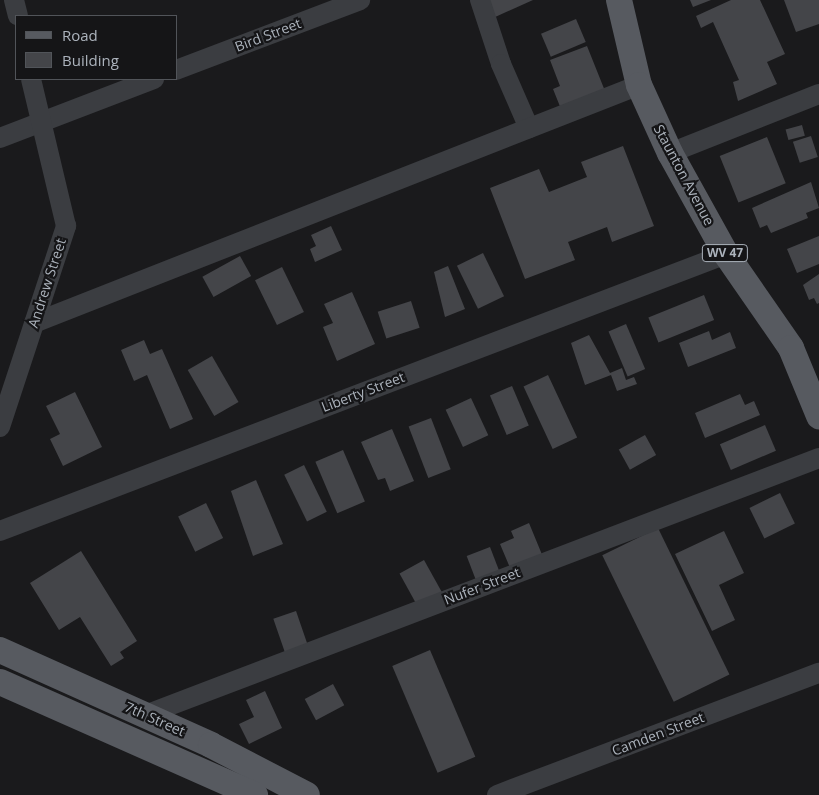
<!DOCTYPE html>
<html>
<head>
<meta charset="utf-8">
<style>
  body { margin:0 }
  #map { position:relative; width:819px; height:795px; overflow:hidden; background:#1a1a1c; font-family:"Open Sans",sans-serif }
  div>[style] { position:absolute }
  .building>* { inset:0; background:#444549; transform-origin:0 0 }
  .minor>* { height:20px; margin:-10px; padding:0 10px; transform-origin:10px; border-radius:10px; background:#3b3d41 }
  .major>* { height:26px; margin:-13px; padding:0 13px; transform-origin:13px; border-radius:13px; background:#575a60 }
  span { translate:-50% -50%; white-space:nowrap; text-align:center; line-height:1.15; -webkit-text-stroke:4.5px #151517; paint-order:stroke }
  .shield-label span { padding:1px 4px; background:#151517; border:1px solid; border-radius:4px; -webkit-text-stroke-width:0 }
  .shield-label { font-size:12px; color:#acb3bc; font-weight:700 }
  .street-label { font-size:14px; color:#acb3bc }
  .legend { position:absolute; left:15px; top:15px; width:162px; height:65px; box-sizing:border-box; background:#151517; border:1px solid #515459; margin:0; padding:6px 9px; list-style:none; font-size:15px; color:#acb3bc }
  .legend li { display:flex; align-items:center; gap:10px; height:25px }
  .legend b { width:25px; border:1px solid #515459 }
</style>
</head>
<body>
<div id="map">
  <div class="building">
    <i style="clip-path:polygon(485px 0,533px 0,493px 18px)"></i>
    <i style="clip-path:polygon(690px 0,711px 0,693px 7px)"></i>
    <i style="clip-path:polygon(731px 0,760px 0,785px 54px,767px 62px,777px 84px,738px 101px,733px 82px,739px 80px,713px 22px,701px 28px,696px 16px)"></i>
    <i style="clip-path:polygon(784px 0,819px 0,819px 24px,796px 32px)"></i>
    <i style="left:576px;top:19px;width:25px;height:38px;rotate:67deg"></i>
    <i style="clip-path:polygon(587px 46px,605px 91px,561px 109px,553px 89px,560px 86px,550px 60px)"></i>
    <i style="left:802px;top:125px;width:11px;height:17px;rotate:75deg"></i>
    <i style="left:811px;top:136px;width:22px;height:19px;rotate:72deg"></i>
    <i style="left:767px;top:137px;width:50px;height:51px;rotate:68deg"></i>
    <i style="clip-path:polygon(623px 146px,654px 226px,612px 242px,607px 227px,568px 242px,575px 260px,525px 279px,490px 188px,539px 169px,549px 192px,587px 177px,581px 162px)"></i>
    <i style="clip-path:polygon(811px 182px,819px 208px,806px 213px,808px 218px,771px 233px,767px 225px,760px 228px,752px 208px)"></i>
    <i style="clip-path:polygon(331px 226px,342px 250px,315px 262px,310px 249px,316px 246px,311px 235px)"></i>
    <i style="clip-path:polygon(819px 236px,819px 264px,797px 273px,787px 249px)"></i>
    <i style="left:483px;top:253px;width:48px;height:29px;rotate:64deg"></i>
    <i style="left:240px;top:256px;width:23px;height:43px;rotate:61deg"></i>
    <i style="clip-path:polygon(448px 266px,465px 309px,445px 317px,434px 272px)"></i>
    <i style="left:282px;top:267px;width:50px;height:30px;rotate:64deg"></i>
    <i style="clip-path:polygon(819px 274px,819px 303px,817px 304px,814px 298px,809px 300px,803px 285px)"></i>
    <i style="clip-path:polygon(352px 292px,375px 344px,337px 361px,323px 327px,333px 323px,324px 304px)"></i>
    <i style="left:704px;top:295px;width:27px;height:60px;rotate:68deg"></i>
    <i style="left:411px;top:301px;width:28px;height:35px;rotate:72deg"></i>
    <i style="left:626px;top:324px;width:49px;height:19px;rotate:67deg"></i>
    <i style="clip-path:polygon(709px 331px,712px 340px,730px 332px,736px 348px,688px 367px,679px 343px)"></i>
    <i style="clip-path:polygon(589px 335px,610px 373px,622px 368px,626px 380px,634px 377px,637px 384px,617px 391px,611px 375px,585px 385px,571px 343px)"></i>
    <i style="clip-path:polygon(144px 340px,150px 354px,162px 349px,193px 419px,170px 429px,147px 375px,134px 381px,121px 350px)"></i>
    <i style="left:212px;top:356px;width:53px;height:28px;rotate:60deg"></i>
    <i style="left:548px;top:375px;width:69px;height:27px;rotate:65deg"></i>
    <i style="left:512px;top:386px;width:43px;height:24px;rotate:67deg"></i>
    <i style="clip-path:polygon(75px 392px,102px 447px,63px 466px,50px 439px,60px 434px,46px 406px)"></i>
    <i style="clip-path:polygon(740px 394px,745px 405px,754px 401px,760px 415px,705px 438px,695px 413px)"></i>
    <i style="left:471px;top:398px;width:41px;height:28px;rotate:65deg"></i>
    <i style="left:431px;top:418px;width:55px;height:24px;rotate:69deg"></i>
    <i style="left:765px;top:425px;width:28px;height:49px;rotate:67deg"></i>
    <i style="clip-path:polygon(392px 429px,414px 481px,390px 491px,385px 478px,378px 480px,361px 442px)"></i>
    <i style="left:645px;top:435px;width:23px;height:30px;rotate:61deg"></i>
    <i style="left:343px;top:450px;width:56px;height:30px;rotate:67deg"></i>
    <i style="left:304px;top:465px;width:52px;height:22px;rotate:64deg"></i>
    <i style="clip-path:polygon(256px 480px,283px 544px,253px 556px,231px 491px)"></i>
    <i style="left:780px;top:493px;width:34px;height:34px;rotate:64deg"></i>
    <i style="left:206px;top:503px;width:39px;height:31px;rotate:64deg"></i>
    <i style="clip-path:polygon(529px 523px,543px 557px,511px 570px,500px 544px,514px 538px,511px 531px)"></i>
    <i style="left:658px;top:528px;width:163px;height:62px;rotate:64deg"></i>
    <i style="clip-path:polygon(724px 531px,744px 573px,719px 585px,735px 620px,712px 631px,675px 554px)"></i>
    <i style="left:490px;top:547px;width:26px;height:25px;rotate:69deg"></i>
    <i style="clip-path:polygon(81px 551px,137px 641px,120px 652px,124px 658px,111px 666px,80px 617px,59px 630px,30px 583px)"></i>
    <i style="left:424px;top:560px;width:39px;height:28px;rotate:61deg"></i>
    <i style="left:296px;top:611px;width:36px;height:24px;rotate:71deg"></i>
    <i style="left:430px;top:650px;width:116px;height:41px;rotate:67deg"></i>
    <i style="left:333px;top:684px;width:24px;height:32px;rotate:62deg"></i>
    <i style="clip-path:polygon(265px 691px,282px 728px,249px 744px,239px 724px,254px 717px,246px 700px)"></i>
  </div>
  <div class="minor">
    <i style="left:14px;top:0;width:16px;rotate:76deg"></i>
    <i style="left:480px;top:0;width:67px;rotate:71.8deg"></i>
    <i style="left:501px;top:64px;width:70px;rotate:66.4deg"></i>
    <i style="left:176px;top:70px;width:197px;rotate:-20.8deg"></i>
    <i style="left:0;top:138px;width:165px;rotate:-21deg"></i>
    <i style="left:670px;top:153px;width:160px;rotate:-21.6deg"></i>
    <i style="left:34px;top:323px;width:650px;rotate:-21.47deg"></i>
    <i style="left:0;top:427px;width:212px;rotate:-71.8deg"></i>
    <i style="left:66px;top:226px;width:151px;rotate:-103.4deg"></i>
    <i style="left:0;top:531px;width:777px;rotate:-20.88deg"></i>
    <i style="left:145px;top:715px;width:721px;rotate:-20.87deg"></i>
    <i style="left:497px;top:795px;width:344px;rotate:-20.8deg"></i>
  </div>
  <div class="major">
    <i style="left:619px;top:0;width:87px;rotate:76.8deg"></i>
    <i style="left:639px;top:85px;width:75px;rotate:65.5deg"></i>
    <i style="left:670px;top:153px;width:115px;rotate:61deg"></i>
    <i style="left:726px;top:254px;width:114px;rotate:55.3deg"></i>
    <i style="left:791px;top:348px;width:74px;rotate:67.6deg"></i>
    <i style="left:0;top:650px;width:231px;rotate:24.2deg"></i>
    <i style="left:211px;top:745px;width:108px;rotate:27.5deg"></i>
    <i style="left:0;top:682px;width:279px;rotate:23.9deg"></i>
  </div>
  <div class="shield-label">
    <span style="left:725px;top:253px">WV 47</span>
  </div>
  <div class="street-label">
    <span style="left:268px;top:35px;rotate:-21deg">Bird Street</span>
    <span style="left:684px;top:175px;rotate:62deg">Staunton Avenue</span>
    <span style="left:47px;top:283px;rotate:-72deg">Andrew Street</span>
    <span style="left:363px;top:392px;rotate:-21deg">Liberty Street</span>
    <span style="left:482px;top:586px;rotate:-21deg">Nufer Street</span>
    <span style="left:155px;top:719px;rotate:24deg">7th Street</span>
    <span style="left:658px;top:734px;rotate:-21deg">Camden Street</span>
  </div>
  <ul class="legend">
  <li><b style="height:6px;background:#575a60"></b>Road</li>
  <li><b style="height:14px;background:#444549"></b>Building</li>
  </ul>
</div>
</body>
</html>
